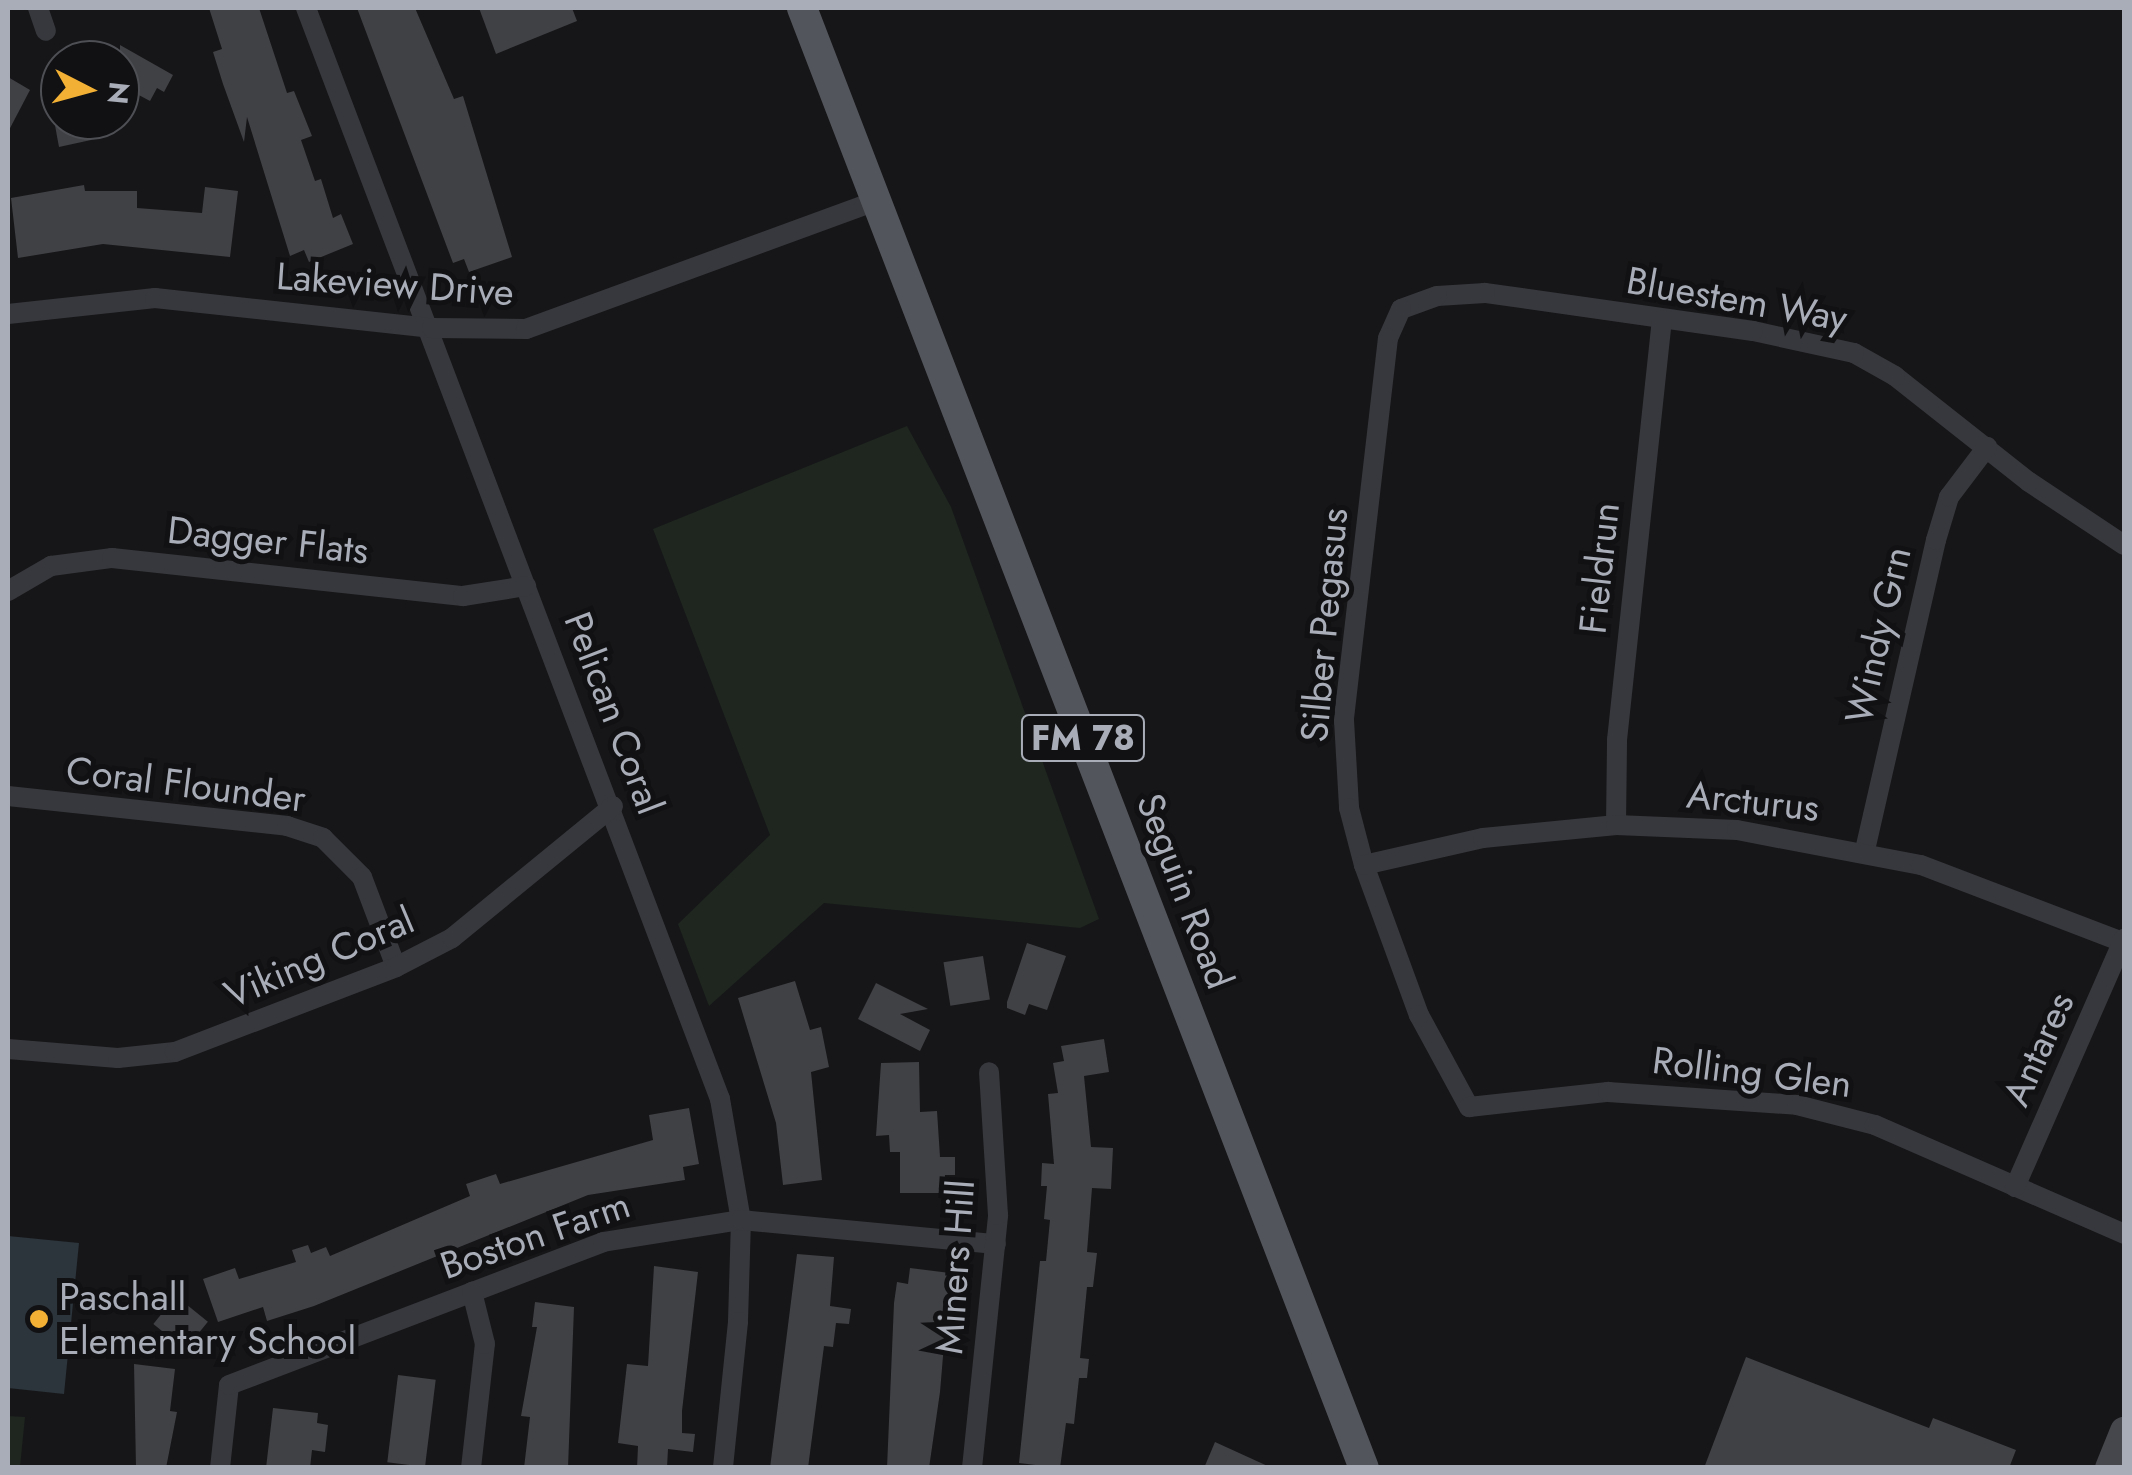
<!DOCTYPE html>
<html>
<head>
<meta charset="utf-8">
<style>
  body { margin:0 }
  #map { position:relative; width:2132px; height:1475px; overflow:hidden; background:#161618; font-family:Jost,sans-serif }
  div>[style] { position:absolute }
  .green>* { inset:0; background:#1e261f }
  .water>* { inset:0; background:#2c353c }
  .building>* { inset:0; background:#404145; transform-origin:0 0 }
  .street>* { height:20px; margin:-10px; padding:0 10px; transform-origin:10px; border-radius:10px; background:#37383d }
  .secondary>* { height:28px; margin:-14px; padding:0 14px; transform-origin:14px; border-radius:14px; background:#45474d }
  .primary>* { height:30px; margin:-15px; padding:0 15px; transform-origin:15px; border-radius:15px; background:#53555c }
  .dots>* { width:28px; height:28px; translate:-50% -50%; box-sizing:border-box; border:5px solid #111113; border-radius:50% }
  span { translate:-50% -50%; white-space:nowrap; text-align:center; line-height:1.15; -webkit-text-stroke:10px #111113; paint-order:stroke }
  .shield-label span { padding:2px 8px; background:#111113; border:2px solid; border-radius:8px; -webkit-text-stroke-width:0 }
  .shield-label { font-size:35px; color:#a8adb8; font-weight:700 }
  .street-label { font-size:38px; color:#a8adb8 }
  .poi-label { font-size:38px; color:#a8adb8 }
  .left { translate:0 -50%; text-align:left }
  .frame { position:absolute; inset:0; border:10px solid #a8adb8; pointer-events:none }
  .north { position:absolute; left:40px; top:40px; width:100px; height:100px; box-sizing:border-box; background:#111113; border:2px solid #4d4f55; border-radius:50%; rotate:96deg; font-size:28px; font-weight:700; line-height:40px; text-align:center; color:#a8adb8 }
  .north::after { content:''; display:block; margin:auto; width:35px; height:45px; background:#f2b134; clip-path:polygon(50% 0,100% 100%,50% 72%,0 100%) }
</style>
</head>
<body>
<div id="map">
  <div class="green">
    <i style="clip-path:polygon(907px 426px,951px 507px,1099px 919px,1080px 928px,824px 903px,709px 1006px,678px 924px,770px 835px,653px 529px)"></i>
    <i style="clip-path:polygon(8px 1416px,25px 1417px,20px 1467px,8px 1467px)"></i>
  </div>
  <div class="water">
    <i style="clip-path:polygon(8px 1236px,79px 1243px,64px 1394px,8px 1388px)"></i>
  </div>
  <div class="building">
    <i style="clip-path:polygon(209px 8px,259px 8px,287px 93px,294px 91px,312px 136px,301px 140px,315px 181px,321px 179px,333px 218px,341px 214px,353px 244px,309px 262px,304px 250px,290px 256px,247px 117px,244px 142px,223px 84px,213px 52px,222px 49px)"></i>
    <i style="clip-path:polygon(357px 8px,415px 8px,454px 99px,463px 96px,512px 257px,469px 272px,464px 259px,453px 263px)"></i>
    <i style="clip-path:polygon(479px 8px,572px 8px,577px 21px,496px 54px)"></i>
    <i style="clip-path:polygon(120px 45px,173px 75px,164px 92px,157px 88px,150px 101px,120px 85px)"></i>
    <i style="clip-path:polygon(8px 77px,30px 90px,8px 132px)"></i>
    <i style="clip-path:polygon(54px 120px,87px 120px,91px 140px,59px 147px)"></i>
    <i style="clip-path:polygon(84px 185px,85px 191px,137px 191px,137px 208px,202px 213px,205px 187px,238px 191px,230px 257px,103px 244px,18px 258px,11px 198px)"></i>
    <i style="clip-path:polygon(1027px 943px,1066px 956px,1047px 1010px,1029px 1004px,1025px 1015px,1007px 1008px,1007px 1002px)"></i>
    <i style="left:983px;top:956px;width:44px;height:40px;rotate:81deg"></i>
    <i style="clip-path:polygon(795px 981px,810px 1030px,821px 1027px,829px 1067px,811px 1072px,822px 1180px,783px 1185px,776px 1123px,738px 998px)"></i>
    <i style="clip-path:polygon(876px 983px,928px 1009px,900px 1014px,930px 1030px,920px 1051px,858px 1019px)"></i>
    <i style="clip-path:polygon(1104px 1039px,1109px 1072px,1084px 1076px,1091px 1147px,1113px 1148px,1111px 1189px,1092px 1188px,1087px 1252px,1097px 1253px,1093px 1287px,1087px 1287px,1080px 1358px,1089px 1359px,1087px 1378px,1079px 1378px,1074px 1424px,1066px 1423px,1060px 1468px,1019px 1463px,1040px 1261px,1046px 1261px,1050px 1220px,1044px 1219px,1047px 1186px,1041px 1186px,1042px 1163px,1054px 1164px,1048px 1094px,1058px 1093px,1053px 1063px,1064px 1061px,1061px 1046px)"></i>
    <i style="clip-path:polygon(919px 1062px,920px 1112px,937px 1111px,940px 1157px,955px 1157px,955px 1175px,945px 1175px,944px 1193px,900px 1193px,900px 1152px,890px 1152px,889px 1135px,876px 1136px,881px 1063px)"></i>
    <i style="clip-path:polygon(689px 1108px,699px 1164px,683px 1167px,685px 1180px,588px 1195px,314px 1306px,267px 1321px,263px 1307px,218px 1322px,203px 1279px,235px 1268px,239px 1279px,296px 1262px,292px 1250px,308px 1245px,311px 1253px,326px 1247px,330px 1256px,470px 1196px,466px 1184px,496px 1174px,500px 1184px,653px 1140px,649px 1115px)"></i>
    <i style="clip-path:polygon(797px 1254px,834px 1257px,830px 1306px,851px 1309px,849px 1324px,836px 1323px,833px 1347px,824px 1346px,808px 1468px,770px 1468px)"></i>
    <i style="clip-path:polygon(654px 1266px,698px 1272px,682px 1411px,682px 1433px,695px 1434px,693px 1452px,668px 1449px,667px 1468px,637px 1468px,638px 1446px,618px 1443px,627px 1364px,648px 1366px)"></i>
    <i style="clip-path:polygon(910px 1268px,950px 1273px,940px 1392px,929px 1468px,887px 1468px,894px 1303px,897px 1282px,908px 1284px)"></i>
    <i style="left:176px;top:1296px;width:41px;height:36px;rotate:39deg"></i>
    <i style="clip-path:polygon(535px 1302px,574px 1307px,568px 1468px,524px 1468px,530px 1417px,521px 1416px,537px 1327px,532px 1327px)"></i>
    <i style="clip-path:polygon(1746px 1357px,1929px 1428px,1933px 1418px,2016px 1450px,2009px 1468px,1704px 1468px)"></i>
    <i style="clip-path:polygon(134px 1364px,175px 1369px,170px 1411px,177px 1412px,166px 1468px,136px 1468px)"></i>
    <i style="left:398px;top:1375px;width:38px;height:88px;rotate:7deg"></i>
    <i style="clip-path:polygon(273px 1408px,318px 1413px,317px 1423px,328px 1425px,325px 1452px,312px 1450px,310px 1468px,266px 1468px)"></i>
    <i style="clip-path:polygon(1215px 1442px,1272px 1468px,1204px 1468px)"></i>
  </div>
  <div class="street">
    <i style="left:38px;top:8px;width:24px;rotate:71deg"></i>
    <i style="left:306px;top:8px;width:1167px;rotate:69.22deg"></i>
    <i style="left:720px;top:1099px;width:123px;rotate:80.2deg"></i>
    <i style="left:741px;top:1220px;width:102px;rotate:91.7deg"></i>
    <i style="left:738px;top:1322px;width:147px;rotate:95.9deg"></i>
    <i style="left:8px;top:314px;width:148px;rotate:-6.2deg"></i>
    <i style="left:155px;top:298px;width:279px;rotate:6.2deg"></i>
    <i style="left:432px;top:328px;width:94px;rotate:0.6deg"></i>
    <i style="left:526px;top:329px;width:372px;rotate:-20.1deg"></i>
    <i style="left:2124px;top:545px;width:114px;rotate:-146.4deg"></i>
    <i style="left:2029px;top:482px;width:171px;rotate:-141.7deg"></i>
    <i style="left:1895px;top:376px;width:47px;rotate:-150.7deg"></i>
    <i style="left:1854px;top:353px;width:103px;rotate:-167.7deg"></i>
    <i style="left:1753px;top:331px;width:271px;rotate:-171.9deg"></i>
    <i style="left:1485px;top:293px;width:48px;rotate:176.4deg"></i>
    <i style="left:1437px;top:296px;width:38px;rotate:160deg"></i>
    <i style="left:1401px;top:309px;width:32px;rotate:114deg"></i>
    <i style="left:1388px;top:338px;width:385px;rotate:96.6deg"></i>
    <i style="left:1344px;top:720px;width:88px;rotate:86.7deg"></i>
    <i style="left:1349px;top:808px;width:59px;rotate:75.3deg"></i>
    <i style="left:1364px;top:865px;width:160px;rotate:69.9deg"></i>
    <i style="left:1419px;top:1015px;width:105px;rotate:61.5deg"></i>
    <i style="left:1469px;top:1107px;width:140px;rotate:-6.2deg"></i>
    <i style="left:1608px;top:1092px;width:189px;rotate:3.9deg"></i>
    <i style="left:1797px;top:1105px;width:81px;rotate:14.4deg"></i>
    <i style="left:1875px;top:1125px;width:272px;rotate:23.6deg"></i>
    <i style="left:8px;top:591px;width:50px;rotate:-30.2deg"></i>
    <i style="left:51px;top:566px;width:62px;rotate:-7.5deg"></i>
    <i style="left:112px;top:558px;width:353px;rotate:6.2deg"></i>
    <i style="left:463px;top:596px;width:64px;rotate:-9deg"></i>
    <i style="left:8px;top:796px;width:281px;rotate:6.1deg"></i>
    <i style="left:287px;top:826px;width:38px;rotate:18deg"></i>
    <i style="left:323px;top:838px;width:55px;rotate:45deg"></i>
    <i style="left:362px;top:877px;width:96px;rotate:69.3deg"></i>
    <i style="left:1616px;top:825px;width:85px;rotate:-89.3deg"></i>
    <i style="left:1617px;top:740px;width:422px;rotate:-83.9deg"></i>
    <i style="left:1865px;top:850px;width:318px;rotate:-77.1deg"></i>
    <i style="left:1936px;top:540px;width:45px;rotate:-73.2deg"></i>
    <i style="left:1949px;top:497px;width:63px;rotate:-52.8deg"></i>
    <i style="left:1364px;top:865px;width:122px;rotate:-12.8deg"></i>
    <i style="left:1483px;top:838px;width:134px;rotate:-5.6deg"></i>
    <i style="left:1616px;top:825px;width:121px;rotate:2.4deg"></i>
    <i style="left:1737px;top:830px;width:187px;rotate:10.8deg"></i>
    <i style="left:1921px;top:865px;width:216px;rotate:20.9deg"></i>
    <i style="left:8px;top:1049px;width:110px;rotate:4.7deg"></i>
    <i style="left:118px;top:1058px;width:57px;rotate:-6deg"></i>
    <i style="left:175px;top:1052px;width:237px;rotate:-21deg"></i>
    <i style="left:396px;top:967px;width:63px;rotate:-27.4deg"></i>
    <i style="left:452px;top:938px;width:208px;rotate:-39.3deg"></i>
    <i style="left:2015px;top:1187px;width:271px;rotate:-66.3deg"></i>
    <i style="left:220px;top:1468px;width:83px;rotate:-83.8deg"></i>
    <i style="left:229px;top:1385px;width:400px;rotate:-20.9deg"></i>
    <i style="left:603px;top:1242px;width:140px;rotate:-9.1deg"></i>
    <i style="left:741px;top:1220px;width:256px;rotate:5.4deg"></i>
    <i style="left:471px;top:1468px;width:125px;rotate:-83.6deg"></i>
    <i style="left:485px;top:1344px;width:54px;rotate:-104deg"></i>
    <i style="left:972px;top:1468px;width:254px;rotate:-84.1deg"></i>
    <i style="left:998px;top:1215px;width:143px;rotate:-93.6deg"></i>
  </div>
  <div class="secondary">
    <i style="left:2109px;top:1468px;width:40px;rotate:-68deg"></i>
  </div>
  <div class="primary">
    <i style="left:802px;top:8px;width:1564px;rotate:68.95deg"></i>
  </div>
  <div class="dots">
    <i style="left:39px;top:1319px;background:#f2b134"></i>
  </div>
  <div class="shield-label">
    <span style="left:1083px;top:738px">FM 78</span>
  </div>
  <div class="street-label">
    <span style="left:395px;top:284px;rotate:4deg">Lakeview Drive</span>
    <span style="left:1737px;top:299px;rotate:10deg">Bluestem Way</span>
    <span style="left:268px;top:540px;rotate:6deg">Dagger Flats</span>
    <span style="left:1599px;top:568px;rotate:-84deg">Fieldrun</span>
    <span style="left:1324px;top:625px;rotate:-85deg">Silber Pegasus</span>
    <span style="left:1878px;top:635px;rotate:-77deg">Windy Grn</span>
    <span style="left:614px;top:713px;rotate:69deg">Pelican Coral</span>
    <span style="left:186px;top:784px;rotate:7deg">Coral Flounder</span>
    <span style="left:1753px;top:801px;rotate:6deg">Arcturus</span>
    <span style="left:1185px;top:891px;rotate:69deg">Seguin Road</span>
    <span style="left:319px;top:957px;rotate:-23deg">Viking Coral</span>
    <span style="left:2038px;top:1049px;rotate:-66deg">Antares</span>
    <span style="left:1752px;top:1072px;rotate:7deg">Rolling Glen</span>
    <span style="left:535px;top:1235px;rotate:-19deg">Boston Farm</span>
    <span style="left:955px;top:1267px;rotate:-86deg">Miners Hill</span>
  </div>
  <div class="poi-label">
    <span class="left" style="left:59px;top:1319px">Paschall<br>Elementary School</span>
  </div>
  <div class="frame"></div>
  <div class="north">N</div>
</div>
</body>
</html>
